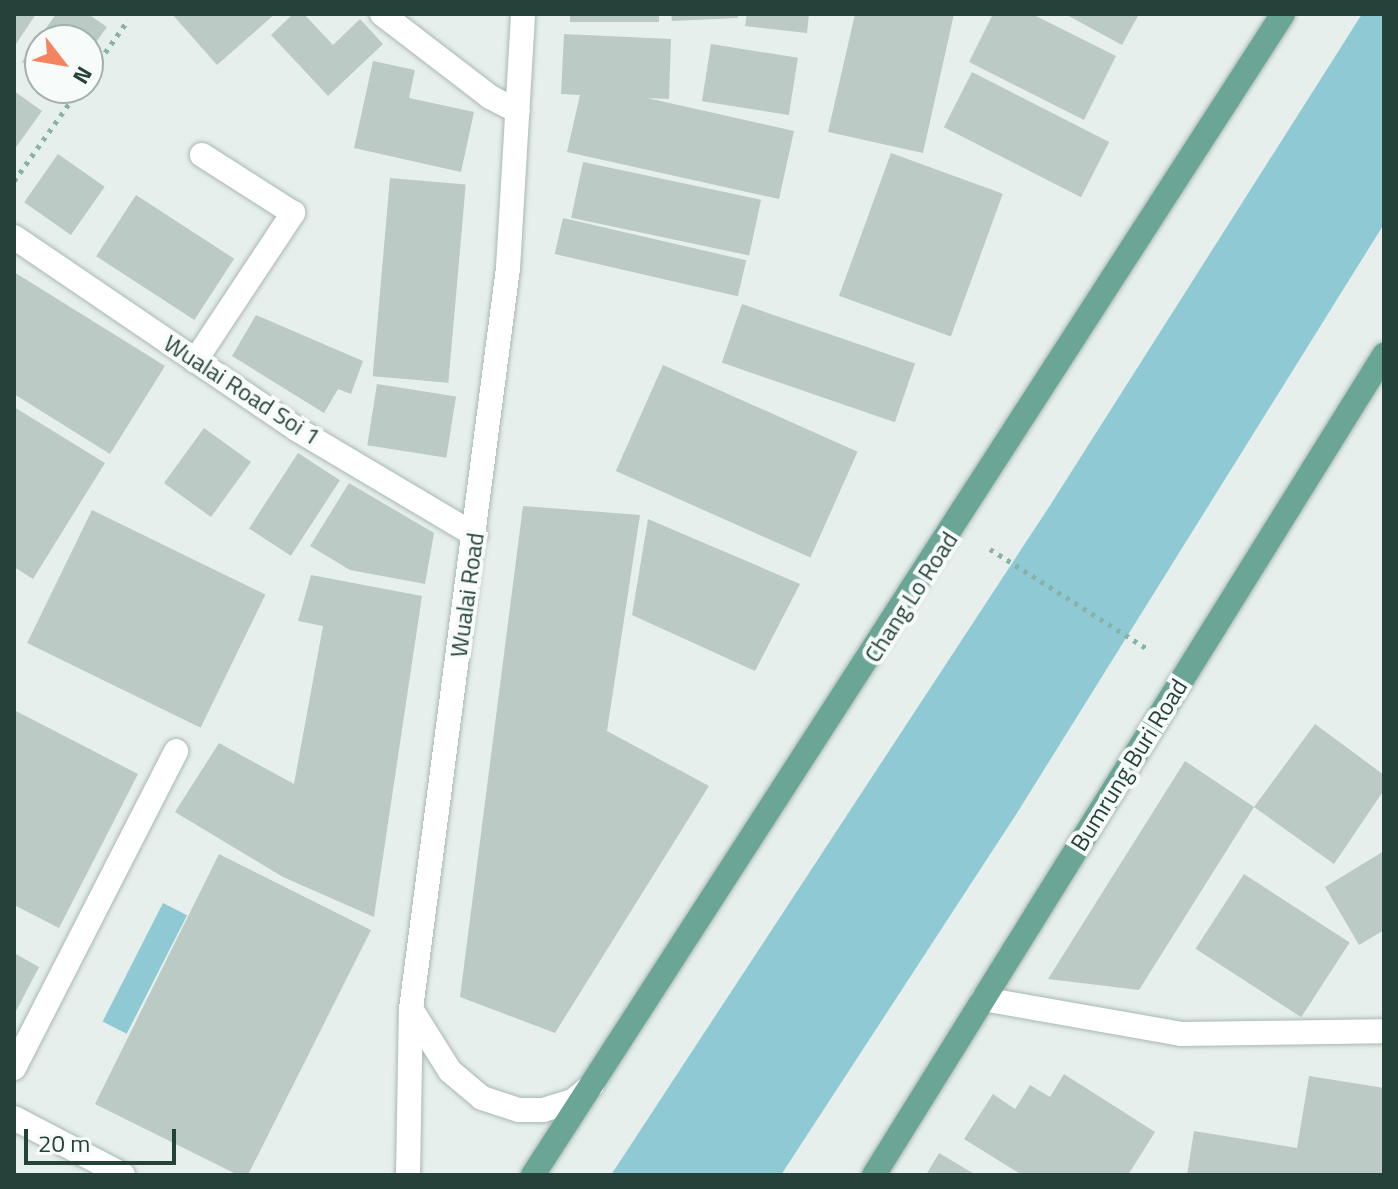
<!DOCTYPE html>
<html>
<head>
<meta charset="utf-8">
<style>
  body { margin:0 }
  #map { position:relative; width:1398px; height:1189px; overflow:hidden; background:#e6efeb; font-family:"Titillium Web",sans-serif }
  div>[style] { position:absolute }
  .water>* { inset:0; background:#8ec9d4; transform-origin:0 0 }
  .building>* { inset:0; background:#bbcac4; transform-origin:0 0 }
  .path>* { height:5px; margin-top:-2.5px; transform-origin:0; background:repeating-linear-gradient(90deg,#86b3a5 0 4px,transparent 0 10px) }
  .roads { filter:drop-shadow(0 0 2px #a8b8b2) drop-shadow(0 0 2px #a8b8b2) }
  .minor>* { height:24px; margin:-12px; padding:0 12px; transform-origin:12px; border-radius:12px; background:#fff }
  .major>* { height:24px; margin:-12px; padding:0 12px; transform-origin:12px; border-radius:12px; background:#6aa596 }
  span { translate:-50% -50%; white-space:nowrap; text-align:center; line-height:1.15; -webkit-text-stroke:8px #f7fbf9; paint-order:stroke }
  .street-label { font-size:24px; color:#24423a }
  .frame { position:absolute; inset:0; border:16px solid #24423a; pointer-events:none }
  .north { position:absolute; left:24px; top:24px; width:80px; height:80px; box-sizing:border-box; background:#f7fbf9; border:2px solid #a3b1ad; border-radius:50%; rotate:121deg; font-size:22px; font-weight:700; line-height:32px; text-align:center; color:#24423a }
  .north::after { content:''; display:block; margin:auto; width:28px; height:36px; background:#f4845f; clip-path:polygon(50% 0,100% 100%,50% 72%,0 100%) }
  .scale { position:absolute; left:24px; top:1129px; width:152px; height:36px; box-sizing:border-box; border:4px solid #24423a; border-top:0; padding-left:10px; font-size:24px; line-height:28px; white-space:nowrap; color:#24423a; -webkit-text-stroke:6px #f7fbf9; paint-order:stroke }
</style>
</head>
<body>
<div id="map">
  <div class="water">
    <i style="clip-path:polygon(1362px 14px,1384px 14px,1384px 224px,1017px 813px,781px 1175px,611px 1175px,1049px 507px)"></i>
    <i style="left:163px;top:903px;width:27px;height:133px;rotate:27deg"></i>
  </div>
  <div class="building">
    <i style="clip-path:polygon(14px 14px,36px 14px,14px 47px)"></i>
    <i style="clip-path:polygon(56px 14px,88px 14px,107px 27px,88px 53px,88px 40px,40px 40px,40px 75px,22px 62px)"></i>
    <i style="clip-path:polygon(172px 14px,275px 14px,217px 65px)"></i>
    <i style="clip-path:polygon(293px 14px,304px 14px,333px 45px,360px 19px,383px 44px,328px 96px,271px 35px)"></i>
    <i style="left:570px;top:14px;width:89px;height:8px"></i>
    <i style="clip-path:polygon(671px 14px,738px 14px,738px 18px,672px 21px)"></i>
    <i style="clip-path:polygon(747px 14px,809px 14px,807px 33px,745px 26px)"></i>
    <i style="clip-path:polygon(855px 14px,954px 14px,923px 153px,828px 132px)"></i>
    <i style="clip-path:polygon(993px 14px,1032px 14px,1116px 56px,1084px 120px,969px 62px)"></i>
    <i style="clip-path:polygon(1065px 14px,1139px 14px,1122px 45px)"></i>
    <i style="clip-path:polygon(564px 34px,671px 39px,669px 99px,647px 98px,794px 131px,779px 199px,567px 152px,580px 95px,561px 94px)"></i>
    <i style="left:711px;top:44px;width:88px;height:58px;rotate:9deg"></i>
    <i style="clip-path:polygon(373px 61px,415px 70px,409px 98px,474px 112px,461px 172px,354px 148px)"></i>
    <i style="left:972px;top:72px;width:154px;height:62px;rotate:27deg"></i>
    <i style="clip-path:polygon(14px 91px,42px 111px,14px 150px)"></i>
    <i style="left:891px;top:153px;width:119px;height:152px;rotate:20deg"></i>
    <i style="left:58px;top:154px;width:57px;height:59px;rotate:35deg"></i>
    <i style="left:583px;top:162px;width:182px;height:57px;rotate:12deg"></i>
    <i style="left:390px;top:178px;width:76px;height:199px;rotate:5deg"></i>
    <i style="left:136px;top:195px;width:117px;height:73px;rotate:33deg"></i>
    <i style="left:563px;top:218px;width:188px;height:37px;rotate:13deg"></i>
    <i style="clip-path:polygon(14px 272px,165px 366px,110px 454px,14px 394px)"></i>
    <i style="left:742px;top:304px;width:183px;height:62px;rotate:19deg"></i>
    <i style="clip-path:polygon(256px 315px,363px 361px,351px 394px,338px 389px,324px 413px,232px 356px)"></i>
    <i style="left:663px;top:365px;width:213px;height:116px;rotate:24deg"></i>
    <i style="left:377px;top:384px;width:80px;height:62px;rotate:9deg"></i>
    <i style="clip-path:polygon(14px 407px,105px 463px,33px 579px,14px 567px)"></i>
    <i style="left:204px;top:428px;width:58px;height:68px;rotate:36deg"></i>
    <i style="left:298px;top:453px;width:50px;height:90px;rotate:33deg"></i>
    <i style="clip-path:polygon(349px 483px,434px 533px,425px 584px,350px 570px,310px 546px)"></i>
    <i style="clip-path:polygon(523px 506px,640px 515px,607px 731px,709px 786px,555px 1033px,460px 997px)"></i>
    <i style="left:92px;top:510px;width:193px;height:148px;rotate:26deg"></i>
    <i style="clip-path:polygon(648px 519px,800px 584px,755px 671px,632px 615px)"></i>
    <i style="clip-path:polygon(311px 575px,422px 596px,374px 917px,283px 877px,175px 812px,219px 743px,294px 784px,323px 626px,298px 621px)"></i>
    <i style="clip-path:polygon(14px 710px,138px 774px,59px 928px,14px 905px)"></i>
    <i style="clip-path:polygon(1315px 724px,1384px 775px,1384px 790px,1334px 864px,1254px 807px)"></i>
    <i style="clip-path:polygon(1185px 761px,1254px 807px,1139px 990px,1048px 979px)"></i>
    <i style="clip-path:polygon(1384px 851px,1384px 930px,1359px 945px,1325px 887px)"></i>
    <i style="clip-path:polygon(219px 854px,371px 930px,248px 1175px,238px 1175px,95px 1104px)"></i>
    <i style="left:1244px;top:874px;width:126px;height:89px;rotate:33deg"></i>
    <i style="clip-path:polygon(14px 953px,39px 967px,14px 1015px)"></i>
    <i style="clip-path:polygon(1064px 1074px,1155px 1132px,1128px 1175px,1022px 1175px,964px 1139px,993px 1094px,1015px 1109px,1030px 1085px,1050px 1097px)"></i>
    <i style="clip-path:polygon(1309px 1076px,1384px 1088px,1384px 1175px,1187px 1175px,1194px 1131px,1297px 1148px)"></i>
    <i style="clip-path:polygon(939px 1153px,976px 1175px,926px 1175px)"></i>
  </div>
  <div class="path">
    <i style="left:88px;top:77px;width:70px;rotate:-54.9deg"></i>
    <i style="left:14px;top:181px;width:114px;rotate:-54.6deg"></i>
    <i style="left:990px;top:549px;width:185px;rotate:32.4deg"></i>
  </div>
  <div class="roads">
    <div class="minor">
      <i style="left:382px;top:14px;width:136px;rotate:37.5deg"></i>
      <i style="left:490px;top:97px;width:31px;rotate:27deg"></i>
      <i style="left:14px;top:237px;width:343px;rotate:34.2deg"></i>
      <i style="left:298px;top:430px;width:206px;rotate:30.7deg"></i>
      <i style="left:195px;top:361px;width:178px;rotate:-56.5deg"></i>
      <i style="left:293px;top:213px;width:108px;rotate:-147.5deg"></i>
      <i style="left:983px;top:999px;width:201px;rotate:10deg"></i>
      <i style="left:1181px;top:1034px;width:203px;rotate:-0.8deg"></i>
      <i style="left:411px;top:1009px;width:73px;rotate:57.8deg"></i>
      <i style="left:450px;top:1071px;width:42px;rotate:40.2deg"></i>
      <i style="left:482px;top:1098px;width:39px;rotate:18deg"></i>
      <i style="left:519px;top:1110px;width:24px"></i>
      <i style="left:543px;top:1110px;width:31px;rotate:-17deg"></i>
      <i style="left:573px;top:1101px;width:25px;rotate:-40deg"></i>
      <i style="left:14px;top:1068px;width:356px;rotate:-62.9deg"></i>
      <i style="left:14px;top:1118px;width:123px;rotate:27.6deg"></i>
      <i style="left:408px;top:1175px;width:166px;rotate:-89deg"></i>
      <i style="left:411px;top:1009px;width:747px;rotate:-82.54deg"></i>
      <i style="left:508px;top:268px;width:254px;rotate:-86.6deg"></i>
    </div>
    <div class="major">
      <i style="left:533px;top:1175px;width:1382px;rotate:-57.14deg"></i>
      <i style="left:874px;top:1175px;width:966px;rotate:-58.12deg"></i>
    </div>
  </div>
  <div class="street-label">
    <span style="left:242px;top:390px;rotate:33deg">Wualai Road Soi 1</span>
    <span style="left:467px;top:595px;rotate:-82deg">Wualai Road</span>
    <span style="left:911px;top:597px;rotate:-57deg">Chang Lo Road</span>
    <span style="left:1129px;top:765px;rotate:-58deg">Bumrung Buri Road</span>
  </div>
  <div class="frame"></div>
  <div class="north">N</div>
  <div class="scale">20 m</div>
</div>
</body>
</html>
